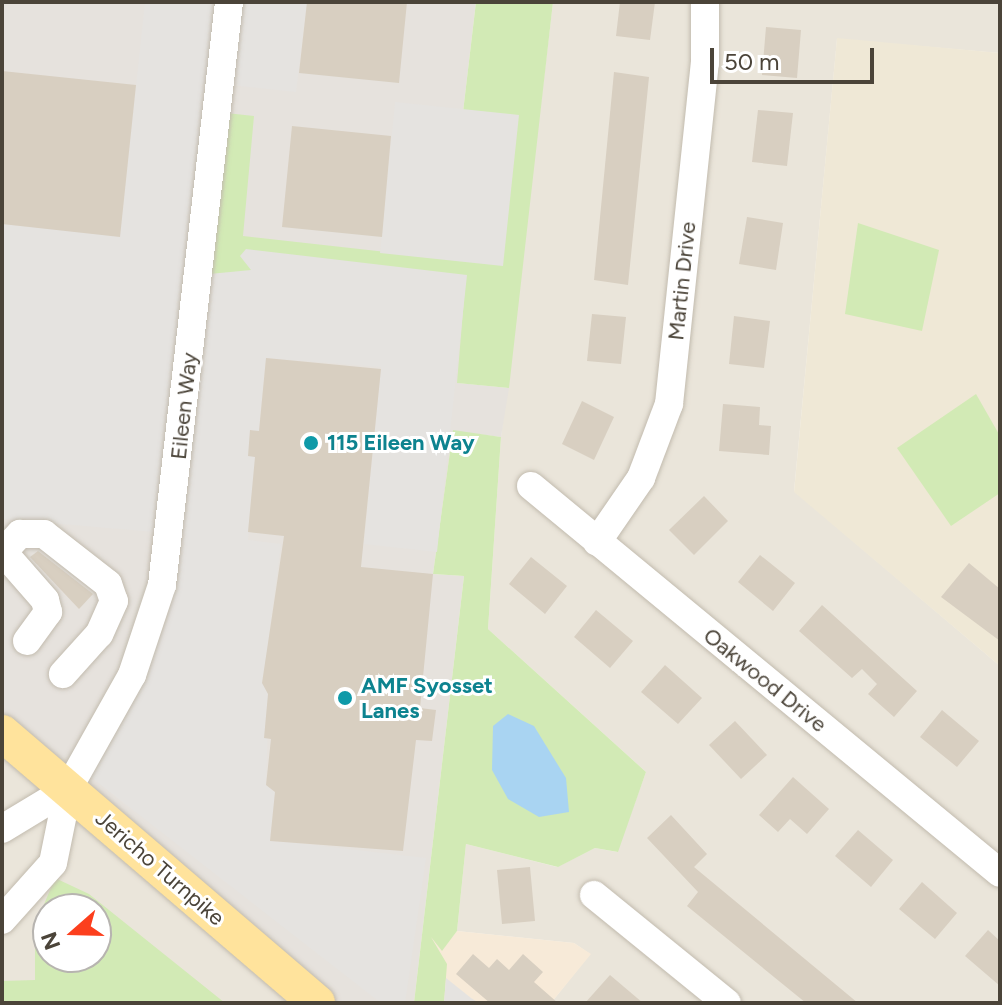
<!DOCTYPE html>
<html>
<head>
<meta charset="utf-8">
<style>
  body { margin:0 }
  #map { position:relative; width:1002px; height:1005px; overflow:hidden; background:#f6f3ec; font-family:Figtree,sans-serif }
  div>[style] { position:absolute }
  .residential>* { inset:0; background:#eae5da }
  .commercial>* { inset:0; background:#f7ead8 }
  .industrial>* { inset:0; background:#e6e2dd }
  .education>* { inset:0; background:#efe8d6 }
  .green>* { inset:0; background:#d2eab5 }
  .parking>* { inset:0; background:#e5e3e0 }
  .water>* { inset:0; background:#a9d4f2 }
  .building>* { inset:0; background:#d8cfc1 }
  .roads { filter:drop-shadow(0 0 2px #c2bbae) drop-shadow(0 0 2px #c2bbae) }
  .minor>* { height:28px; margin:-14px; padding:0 14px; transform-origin:14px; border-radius:14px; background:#fff }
  .major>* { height:36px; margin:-18px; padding:0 18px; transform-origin:18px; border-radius:18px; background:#ffe39c }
  .dots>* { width:22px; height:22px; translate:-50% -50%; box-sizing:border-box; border:4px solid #fff; border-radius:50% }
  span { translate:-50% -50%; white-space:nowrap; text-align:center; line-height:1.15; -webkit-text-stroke:6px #fff; paint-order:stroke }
  .street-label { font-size:22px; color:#4b4439 }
  .culture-label { font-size:22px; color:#0d838f; font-weight:700 }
  .left { translate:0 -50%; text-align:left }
  .frame { position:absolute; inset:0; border:4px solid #4b4439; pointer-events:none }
  .north { position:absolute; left:32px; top:893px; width:80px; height:80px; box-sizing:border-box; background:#fff; border:2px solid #b7b4b0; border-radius:50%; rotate:250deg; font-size:22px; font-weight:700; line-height:32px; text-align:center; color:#4b4439 }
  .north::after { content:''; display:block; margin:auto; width:28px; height:36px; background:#fc3f1d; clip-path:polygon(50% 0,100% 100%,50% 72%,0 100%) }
  .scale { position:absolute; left:710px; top:48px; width:164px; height:36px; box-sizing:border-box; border:4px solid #4b4439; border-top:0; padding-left:10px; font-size:24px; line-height:28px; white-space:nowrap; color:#4b4439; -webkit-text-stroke:6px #fff; paint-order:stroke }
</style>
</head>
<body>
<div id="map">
  <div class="residential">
    <i style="clip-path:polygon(553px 2px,1000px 2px,1000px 53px,837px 39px,794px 491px,1000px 666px,1000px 1003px,551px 1003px,590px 954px,574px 943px,457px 931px,466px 844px,557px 867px,595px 848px,617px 852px,646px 772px,488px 629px,501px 437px)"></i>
    <i style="clip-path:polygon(evenodd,2px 731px,318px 1003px,2px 1003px,2px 731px,48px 909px,96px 909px,96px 957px,48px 957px,48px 909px)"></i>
  </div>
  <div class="commercial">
    <i style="clip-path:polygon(424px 925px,442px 950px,457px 931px,574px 943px,591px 954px,551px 1003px,414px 1003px)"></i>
  </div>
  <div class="industrial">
    <i style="clip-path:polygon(2px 2px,476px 2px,463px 112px,518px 118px,458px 383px,509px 388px,501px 437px,453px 431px,433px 574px,464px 576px,414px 1003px,324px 1003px,2px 730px)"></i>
  </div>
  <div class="education">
    <i style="clip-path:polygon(837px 38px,1000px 53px,1000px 666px,794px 492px)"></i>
  </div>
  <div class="green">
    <i style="clip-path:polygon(476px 2px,553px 2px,509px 388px,457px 383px,466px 275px,199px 275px,217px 112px,254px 116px,243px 236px,503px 265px,463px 112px)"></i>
    <i style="clip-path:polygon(858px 223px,939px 250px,922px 331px,845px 314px)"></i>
    <i style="clip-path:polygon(976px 394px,1000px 436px,1000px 493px,951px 526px,897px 448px)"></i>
    <i style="clip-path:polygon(453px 430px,501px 437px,488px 629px,646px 772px,618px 852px,595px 848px,558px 867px,466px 844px,457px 931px,442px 951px,431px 937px,447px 964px,444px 1003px,414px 1003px,464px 576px,433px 574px)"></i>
    <i style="clip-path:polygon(evenodd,55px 878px,89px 894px,225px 1003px,2px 1003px,2px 981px,35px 980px,35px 926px,55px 878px,48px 909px,96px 909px,96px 957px,48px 957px,48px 909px)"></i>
  </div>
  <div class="parking">
    <i style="clip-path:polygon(145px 2px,307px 2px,296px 92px,220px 84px,199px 275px,251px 270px,240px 256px,246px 249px,467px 275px,437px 552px,364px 544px,381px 367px,266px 358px,248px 540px,281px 544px,263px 682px,269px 688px,266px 785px,275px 792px,270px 840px,426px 858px,405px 1003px,381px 1003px,83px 771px,127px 705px,167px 621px,184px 534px,237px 539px,2px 519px,2px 224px,120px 236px)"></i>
    <i style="clip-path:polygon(395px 102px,519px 115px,503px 266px,380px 253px)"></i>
    <i style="clip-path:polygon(446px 978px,471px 998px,479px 1003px,444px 1003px)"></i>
  </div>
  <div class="water">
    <i style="clip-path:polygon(508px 714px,534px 726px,566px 778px,569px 812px,539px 817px,508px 799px,492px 770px,493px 726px)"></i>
  </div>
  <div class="building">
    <i style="clip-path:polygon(307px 2px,407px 2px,399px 83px,299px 73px)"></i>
    <i style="clip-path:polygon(620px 2px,655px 2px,650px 40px,616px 36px)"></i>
    <i style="clip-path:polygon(766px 27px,801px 30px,797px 78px,762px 75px)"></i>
    <i style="clip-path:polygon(2px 71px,136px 85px,120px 237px,2px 224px)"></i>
    <i style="clip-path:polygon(614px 72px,649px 77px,628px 285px,594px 280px)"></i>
    <i style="clip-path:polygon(758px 110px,793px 113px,787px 166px,752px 162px)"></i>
    <i style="clip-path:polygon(292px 126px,391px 136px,382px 237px,282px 227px)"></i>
    <i style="clip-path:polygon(747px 217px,783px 223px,776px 270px,739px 264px)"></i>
    <i style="clip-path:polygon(592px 314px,626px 317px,621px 364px,587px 361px)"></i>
    <i style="clip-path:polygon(734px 316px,770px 321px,764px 368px,729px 364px)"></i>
    <i style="clip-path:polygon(266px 358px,381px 369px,361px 567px,433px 574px,420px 708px,436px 710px,432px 741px,416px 740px,403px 851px,270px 841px,275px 792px,266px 785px,271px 739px,264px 738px,268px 694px,262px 683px,284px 536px,248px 532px,255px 457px,248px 456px,250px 430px,259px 431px)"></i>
    <i style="clip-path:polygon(582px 401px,614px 417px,594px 460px,562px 444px)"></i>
    <i style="clip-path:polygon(723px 404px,760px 407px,759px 425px,771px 426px,769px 455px,719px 451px)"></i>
    <i style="clip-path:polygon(704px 496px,728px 521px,694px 555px,669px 530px)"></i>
    <i style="clip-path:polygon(38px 551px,93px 594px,79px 609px,30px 557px)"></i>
    <i style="clip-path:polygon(760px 555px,795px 583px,773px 611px,738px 582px)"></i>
    <i style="clip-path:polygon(531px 557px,567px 586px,545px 614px,509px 584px)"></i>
    <i style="clip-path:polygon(969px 563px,1000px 589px,1000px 641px,941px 597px)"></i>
    <i style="clip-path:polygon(822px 605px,917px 691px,894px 717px,868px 694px,877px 684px,862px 669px,852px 678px,799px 631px)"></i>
    <i style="clip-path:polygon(596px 610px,633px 641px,610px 668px,574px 637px)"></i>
    <i style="clip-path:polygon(665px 665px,702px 698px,678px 724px,641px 692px)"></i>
    <i style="clip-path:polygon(942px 710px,979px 741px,957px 767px,920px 737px)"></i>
    <i style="clip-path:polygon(735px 721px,767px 755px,741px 779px,709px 745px)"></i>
    <i style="clip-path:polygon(793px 777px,829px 809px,807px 834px,790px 819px,778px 832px,759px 815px)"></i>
    <i style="clip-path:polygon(671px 815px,707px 854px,694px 867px,858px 1003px,806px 1003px,687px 906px,698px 892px,647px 838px)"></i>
    <i style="clip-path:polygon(858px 830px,893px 860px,871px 887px,835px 856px)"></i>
    <i style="clip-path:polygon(530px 867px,535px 921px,502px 924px,497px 870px)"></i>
    <i style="clip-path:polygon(922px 882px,957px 913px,935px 939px,899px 909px)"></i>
    <i style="clip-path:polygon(988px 930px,1000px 941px,1000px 986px,965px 956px)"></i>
    <i style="clip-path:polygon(473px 954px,489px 968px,497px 959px,509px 970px,523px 954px,543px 972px,534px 982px,558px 1003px,490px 1003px,456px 974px)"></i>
    <i style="clip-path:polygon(610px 975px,643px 1003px,585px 1003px)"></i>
  </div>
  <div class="roads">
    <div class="minor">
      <i style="left:531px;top:486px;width:608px;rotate:39.53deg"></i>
      <i style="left:597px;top:542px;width:78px;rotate:-55.5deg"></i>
      <i style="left:641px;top:478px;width:79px;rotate:-69.3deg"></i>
      <i style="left:669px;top:404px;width:343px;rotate:-84deg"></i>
      <i style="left:705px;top:63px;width:61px;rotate:-90deg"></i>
      <i style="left:27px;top:641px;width:36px;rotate:-54deg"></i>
      <i style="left:48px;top:612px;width:12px;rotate:-104deg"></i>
      <i style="left:45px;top:600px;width:64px;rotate:-131.2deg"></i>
      <i style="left:3px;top:552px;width:25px;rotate:-47deg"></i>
      <i style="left:20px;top:534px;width:24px"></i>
      <i style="left:44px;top:534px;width:81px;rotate:38deg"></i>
      <i style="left:108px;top:584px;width:18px;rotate:71deg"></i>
      <i style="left:114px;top:601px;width:36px;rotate:114deg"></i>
      <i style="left:99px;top:634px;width:54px;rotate:132deg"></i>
      <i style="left:2px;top:829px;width:77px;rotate:-31.2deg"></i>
      <i style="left:594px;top:895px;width:171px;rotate:39.1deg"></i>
      <i style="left:2px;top:920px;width:76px;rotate:-48.2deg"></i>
      <i style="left:53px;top:863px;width:76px;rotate:-78.5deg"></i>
      <i style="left:68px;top:789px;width:131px;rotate:-60.7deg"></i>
      <i style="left:132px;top:675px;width:95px;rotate:-71.6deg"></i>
      <i style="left:162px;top:585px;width:587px;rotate:-83.44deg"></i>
    </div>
    <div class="major">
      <i style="left:2px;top:733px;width:415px;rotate:40.6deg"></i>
    </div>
  </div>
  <div class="dots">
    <i style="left:311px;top:443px;background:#0f9aa8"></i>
    <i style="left:345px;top:698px;background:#0f9aa8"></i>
  </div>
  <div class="street-label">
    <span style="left:682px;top:281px;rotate:-84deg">Martin Drive</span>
    <span style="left:184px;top:406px;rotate:-84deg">Eileen Way</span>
    <span style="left:765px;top:680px;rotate:39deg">Oakwood Drive</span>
    <span style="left:160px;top:868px;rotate:41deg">Jericho Turnpike</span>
  </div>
  <div class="culture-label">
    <span class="left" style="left:327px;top:443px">115 Eileen Way</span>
    <span class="left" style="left:361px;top:698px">AMF Syosset<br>Lanes</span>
  </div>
  <div class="frame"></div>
  <div class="north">N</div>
  <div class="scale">50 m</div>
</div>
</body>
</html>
